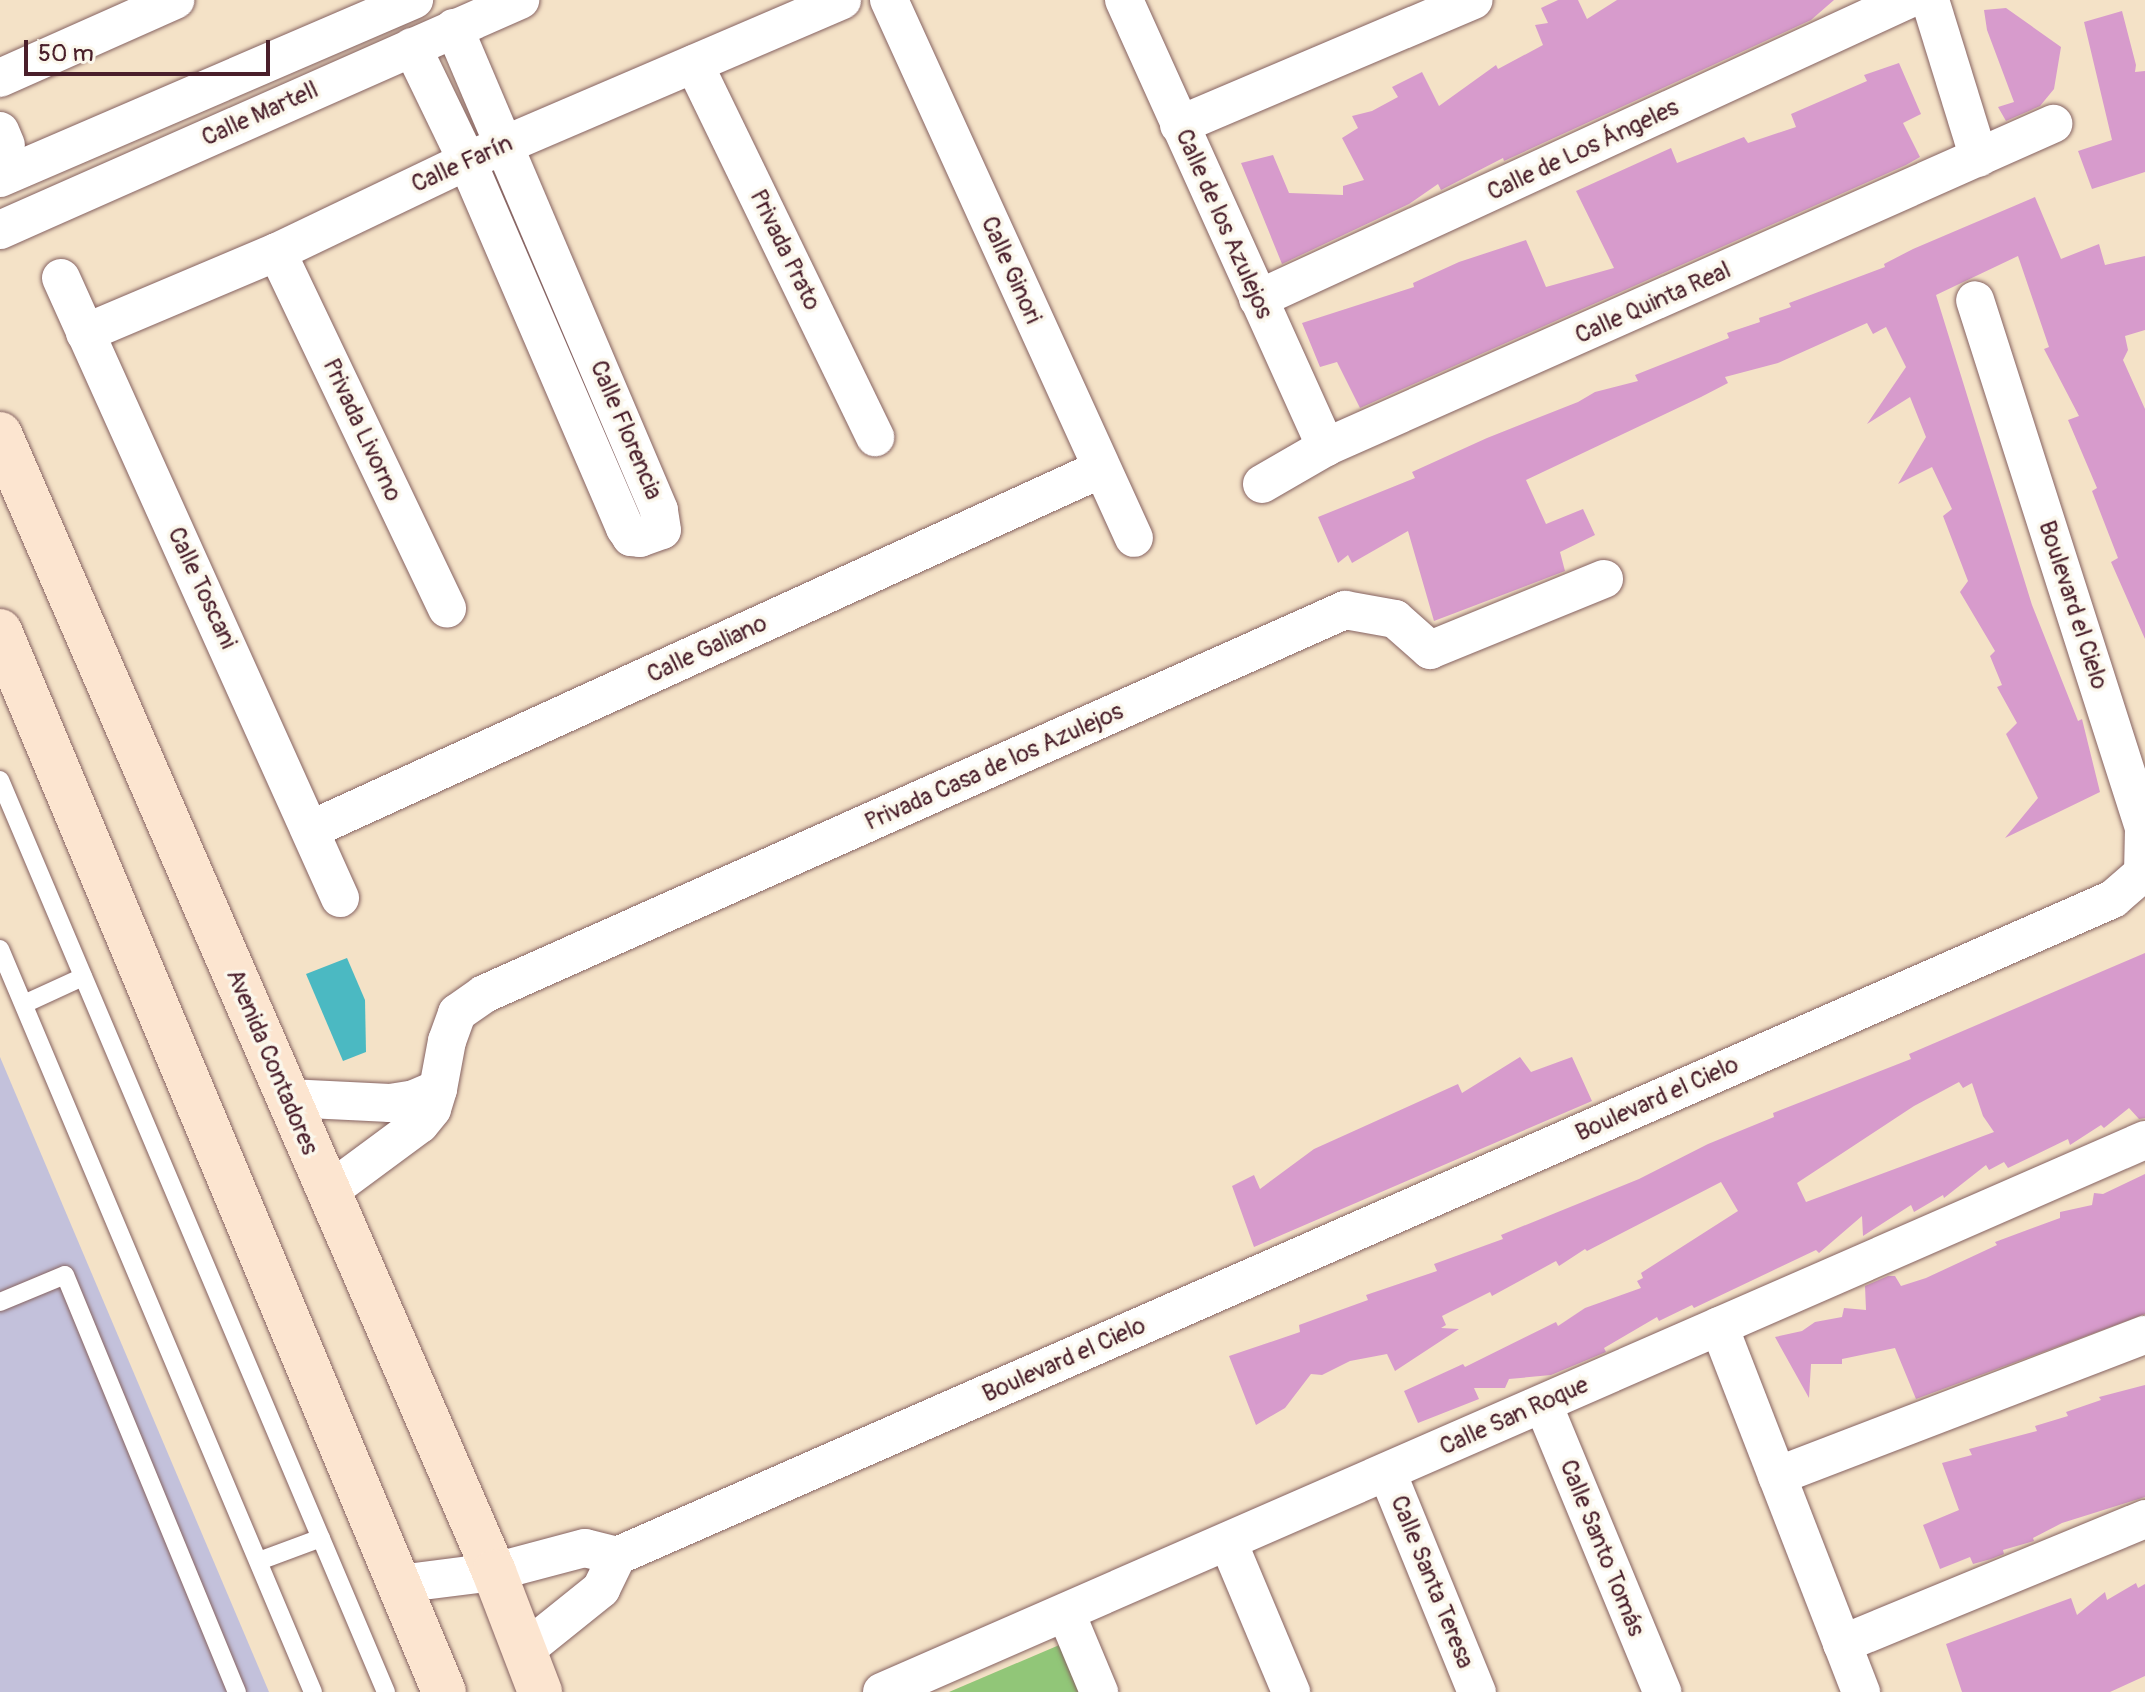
<!DOCTYPE html>
<html>
<head>
<meta charset="utf-8">
<style>
  body { margin:0 }
  #map { position:relative; width:2145px; height:1692px; overflow:hidden; background:#f4e2c7; font-family:Pangolin,sans-serif }
  div>[style] { position:absolute }
  .industrial>* { inset:0; background:#c3c1db }
  .green>* { inset:0; background:#91c678 }
  .water>* { inset:0; background:#4bb9c2 }
  .building>* { inset:0; background:#d79bcc }
  .roads { filter:drop-shadow(0 0 2px #866362) drop-shadow(0 0 2px #866362) }
  .service>* { height:18px; margin:-9px; padding:0 9px; transform-origin:9px; border-radius:9px; background:#fff }
  .minor>* { height:38px; margin:-19px; padding:0 19px; transform-origin:19px; border-radius:19px; background:#fff }
  .secondary>* { height:44px; margin:-22px; padding:0 22px; transform-origin:22px; border-radius:22px; background:#fce5d0 }
  span { translate:-50% -50%; white-space:nowrap; text-align:center; line-height:1.15; -webkit-text-stroke:7px #fbf7ec; paint-order:stroke }
  .street-label { font-size:24px; color:#4a1f2b }
  .scale { position:absolute; left:24px; top:40px; width:246px; height:36px; box-sizing:border-box; border:4px solid #4a1f2b; border-top:0; padding-left:10px; font-size:24px; line-height:28px; white-space:nowrap; color:#4a1f2b; -webkit-text-stroke:6px #fbf7ec; paint-order:stroke }
</style>
</head>
<body>
<div id="map">
  <div class="industrial">
    <i style="clip-path:polygon(0 1057px,269px 1692px,0 1692px)"></i>
  </div>
  <div class="green">
    <i style="clip-path:polygon(1064px 1643px,1084px 1692px,949px 1692px)"></i>
  </div>
  <div class="water">
    <i style="clip-path:polygon(347px 958px,365px 1000px,366px 1052px,343px 1061px,306px 974px)"></i>
  </div>
  <div class="building">
    <i style="clip-path:polygon(1558px 0,1578px 0,1587px 19px,1617px 0,1834px 0,1811px 20px,1504px 161px,1503px 158px,1441px 190px,1438px 184px,1409px 204px,1282px 264px,1241px 163px,1273px 155px,1289px 193px,1343px 195px,1343px 186px,1364px 180px,1342px 138px,1358px 128px,1352px 116px,1372px 111px,1398px 97px,1392px 87px,1422px 72px,1439px 106px,1496px 65px,1498px 69px,1543px 45px,1535px 25px,1548px 23px,1541px 8px)"></i>
    <i style="clip-path:polygon(2006px 8px,2061px 47px,2054px 89px,2040px 106px,2006px 121px,1998px 107px,2014px 102px,1987px 30px,1984px 10px)"></i>
    <i style="clip-path:polygon(2122px 11px,2136px 65px,2135px 72px,2145px 71px,2145px 172px,2092px 189px,2078px 151px,2112px 140px,2084px 22px)"></i>
    <i style="clip-path:polygon(1899px 63px,1921px 114px,1903px 123px,1920px 157px,1906px 165px,1360px 408px,1337px 362px,1320px 367px,1302px 323px,1414px 287px,1413px 283px,1459px 262px,1526px 240px,1546px 287px,1614px 268px,1576px 191px,1671px 148px,1677px 163px,1744px 137px,1748px 143px,1796px 127px,1791px 114px,1867px 81px,1864px 75px)"></i>
    <i style="clip-path:polygon(2035px 197px,2061px 259px,2099px 244px,2105px 265px,2145px 256px,2145px 330px,2125px 336px,2128px 350px,2123px 360px,2145px 409px,2145px 639px,2111px 562px,2118px 558px,2092px 491px,2097px 488px,2068px 420px,2079px 416px,2044px 349px,2049px 347px,2018px 256px,1936px 295px,2032px 605px,2078px 721px,2082px 719px,2100px 792px,2005px 838px,2038px 798px,2006px 734px,2017px 723px,1997px 687px,2002px 685px,1990px 656px,1995px 651px,1960px 592px,1968px 581px,1943px 516px,1952px 509px,1932px 467px,1898px 484px,1926px 437px,1910px 397px,1867px 424px,1906px 367px,1886px 327px,1873px 334px,1867px 323px,1778px 363px,1725px 377px,1728px 383px,1701px 397px,1526px 480px,1546px 524px,1583px 509px,1595px 535px,1560px 552px,1565px 571px,1434px 621px,1408px 531px,1352px 563px,1348px 555px,1338px 563px,1318px 517px,1415px 478px,1412px 472px,1487px 438px,1578px 402px,1595px 392px,1638px 381px,1635px 375px,1729px 338px,1727px 333px,1760px 322px,1759px 318px,1791px 307px,1789px 303px,1885px 267px,1884px 264px,1913px 249px)"></i>
    <i style="clip-path:polygon(evenodd,2145px 953px,2145px 1118px,2139px 1119px,2129px 1108px,2104px 1128px,2101px 1125px,2070px 1145px,2068px 1139px,2008px 1168px,2004px 1162px,1989px 1170px,1986px 1165px,1944px 1198px,1943px 1195px,1914px 1212px,1911px 1205px,1863px 1236px,1862px 1216px,1819px 1253px,1816px 1250px,1694px 1308px,1692px 1305px,1659px 1321px,1657px 1317px,1604px 1348px,1606px 1352px,1551px 1375px,1509px 1379px,1505px 1388px,1474px 1388px,1479px 1399px,1418px 1423px,1404px 1391px,1463px 1364px,1465px 1367px,1556px 1322px,1558px 1326px,1585px 1308px,1641px 1288px,1637px 1281px,1643px 1278px,1641px 1273px,1738px 1211px,1721px 1182px,1587px 1251px,1585px 1249px,1559px 1266px,1556px 1261px,1492px 1296px,1490px 1292px,1442px 1316px,1446px 1325px,1441px 1328px,1459px 1329px,1395px 1371px,1387px 1354px,1350px 1361px,1322px 1375px,1311px 1374px,1285px 1408px,1256px 1425px,1229px 1356px,1300px 1332px,1299px 1325px,1368px 1300px,1366px 1295px,1437px 1271px,1434px 1264px,1503px 1239px,1501px 1235px,1639px 1179px,1708px 1144px,1774px 1117px,1773px 1113px,1911px 1059px,1909px 1054px,2145px 953px,1959px 1082px,1963px 1088px,1972px 1083px,1983px 1116px,1994px 1132px,1806px 1202px,1797px 1183px,1914px 1106px,1959px 1082px)"></i>
    <i style="clip-path:polygon(1520px 1057px,1531px 1072px,1572px 1057px,1592px 1101px,1254px 1247px,1232px 1186px,1254px 1175px,1260px 1189px,1314px 1149px,1458px 1084px,1462px 1093px)"></i>
    <i style="clip-path:polygon(2145px 1174px,2145px 1314px,1916px 1399px,1895px 1348px,1842px 1359px,1842px 1364px,1811px 1364px,1809px 1398px,1775px 1337px,1802px 1331px,1815px 1322px,1842px 1317px,1844px 1308px,1866px 1310px,1865px 1286px,1888px 1276px,1895px 1276px,1901px 1286px,1926px 1278px,1997px 1245px,1995px 1242px,2060px 1218px,2060px 1212px,2092px 1205px,2094px 1193px,2103px 1194px)"></i>
    <i style="clip-path:polygon(2145px 1385px,2145px 1497px,2062px 1523px,2033px 1538px,2034px 1541px,2003px 1550px,2004px 1554px,1991px 1559px,1973px 1564px,1970px 1557px,1940px 1569px,1923px 1525px,1959px 1510px,1942px 1463px,1972px 1455px,1969px 1449px,2037px 1431px,2035px 1426px,2068px 1416px,2066px 1412px,2101px 1400px,2099px 1397px)"></i>
    <i style="clip-path:polygon(2136px 1583px,2138px 1588px,2145px 1584px,2145px 1676px,2110px 1692px,1962px 1692px,1946px 1644px,2071px 1598px,2077px 1615px,2105px 1592px,2107px 1600px)"></i>
  </div>
  <div class="roads">
    <div class="service">
      <i style="left:0;top:780px;width:990px;rotate:67.06deg"></i>
      <i style="left:0;top:949px;width:806px;rotate:67.16deg"></i>
      <i style="left:24px;top:1004px;width:65px;rotate:-24.6deg"></i>
      <i style="left:0;top:1302px;width:70px;rotate:-22.6deg"></i>
      <i style="left:65px;top:1275px;width:451px;rotate:67.6deg"></i>
      <i style="left:259px;top:1561px;width:66px;rotate:-20.4deg"></i>
    </div>
    <div class="minor">
      <i style="left:889px;top:0;width:591px;rotate:65.52deg"></i>
      <i style="left:1124px;top:0;width:491px;rotate:65.7deg"></i>
      <i style="left:1930px;top:0;width:165px;rotate:72.8deg"></i>
      <i style="left:412px;top:47px;width:127px;rotate:64.2deg"></i>
      <i style="left:467px;top:161px;width:400px;rotate:66.7deg"></i>
      <i style="left:625px;top:528px;width:11px;rotate:56deg"></i>
      <i style="left:631px;top:537px;width:9px;rotate:6deg"></i>
      <i style="left:640px;top:538px;width:23px;rotate:-20deg"></i>
      <i style="left:662px;top:530px;width:20px;rotate:-99deg"></i>
      <i style="left:659px;top:510px;width:524px;rotate:-113.04deg"></i>
      <i style="left:694px;top:64px;width:415px;rotate:64.1deg"></i>
      <i style="left:0;top:78px;width:192px;rotate:-24deg"></i>
      <i style="left:1179px;top:125px;width:320px;rotate:-23deg"></i>
      <i style="left:0;top:131px;width:15px;rotate:67deg"></i>
      <i style="left:0;top:178px;width:451px;rotate:-23.3deg"></i>
      <i style="left:0;top:230px;width:569px;rotate:-23.86deg"></i>
      <i style="left:277px;top:252px;width:395px;rotate:64.5deg"></i>
      <i style="left:61px;top:278px;width:680px;rotate:65.77deg"></i>
      <i style="left:1258px;top:299px;width:715px;rotate:-24.74deg"></i>
      <i style="left:85px;top:333px;width:208px;rotate:-22.9deg"></i>
      <i style="left:277px;top:252px;width:211px;rotate:-25.6deg"></i>
      <i style="left:467px;top:161px;width:408px;rotate:-23.2deg"></i>
      <i style="left:1262px;top:484px;width:74px;rotate:-30deg"></i>
      <i style="left:1326px;top:447px;width:796px;rotate:-23.96deg"></i>
      <i style="left:312px;top:829px;width:867px;rotate:-24.53deg"></i>
      <i style="left:288px;top:1098px;width:102px;rotate:2.8deg"></i>
      <i style="left:390px;top:1103px;width:24px;rotate:-9deg"></i>
      <i style="left:414px;top:1099px;width:26px;rotate:-23deg"></i>
      <i style="left:328px;top:1192px;width:114px;rotate:-36.5deg"></i>
      <i style="left:420px;top:1124px;width:19px;rotate:-51deg"></i>
      <i style="left:432px;top:1109px;width:21px;rotate:-73deg"></i>
      <i style="left:438px;top:1089px;width:49px;rotate:-79.4deg"></i>
      <i style="left:447px;top:1041px;width:30px;rotate:-70deg"></i>
      <i style="left:457px;top:1013px;width:33px;rotate:-35deg"></i>
      <i style="left:484px;top:994px;width:943px;rotate:-24.04deg"></i>
      <i style="left:1345px;top:610px;width:51px;rotate:10.2deg"></i>
      <i style="left:1395px;top:619px;width:47px;rotate:41.5deg"></i>
      <i style="left:1430px;top:650px;width:188px;rotate:-22.2deg"></i>
      <i style="left:1719px;top:1326px;width:393px;rotate:68.8deg"></i>
      <i style="left:1543px;top:1404px;width:312px;rotate:67.5deg"></i>
      <i style="left:1387px;top:1472px;width:238px;rotate:67.8deg"></i>
      <i style="left:1777px;top:1476px;width:394px;rotate:-21deg"></i>
      <i style="left:1228px;top:1542px;width:163px;rotate:67.2deg"></i>
      <i style="left:399px;top:1584px;width:96px;rotate:-7.2deg"></i>
      <i style="left:494px;top:1572px;width:94px;rotate:-14.8deg"></i>
      <i style="left:585px;top:1548px;width:33px;rotate:14deg"></i>
      <i style="left:617px;top:1556px;width:1634px;rotate:-23.71deg"></i>
      <i style="left:2113px;top:899px;width:40px;rotate:-41deg"></i>
      <i style="left:2143px;top:873px;width:45px;rotate:-88.7deg"></i>
      <i style="left:2144px;top:828px;width:554px;rotate:-107.75deg"></i>
      <i style="left:1066px;top:1613px;width:86px;rotate:67.3deg"></i>
      <i style="left:1842px;top:1644px;width:328px;rotate:-22.4deg"></i>
      <i style="left:524px;top:1651px;width:99px;rotate:-38.8deg"></i>
      <i style="left:601px;top:1589px;width:37px;rotate:-64deg"></i>
      <i style="left:882px;top:1692px;width:1378px;rotate:-23.61deg"></i>
    </div>
    <div class="secondary">
      <i style="left:0;top:434px;width:1241px;rotate:66.53deg"></i>
      <i style="left:494px;top:1572px;width:129px;rotate:69deg"></i>
      <i style="left:0;top:631px;width:1150px;rotate:67.29deg"></i>
    </div>
  </div>
  <div class="street-label">
    <span style="left:260px;top:114px;rotate:-24deg">Calle Martell</span>
    <span style="left:1583px;top:150px;rotate:-25deg">Calle de Los Ángeles</span>
    <span style="left:462px;top:164px;rotate:-24deg">Calle Farín</span>
    <span style="left:1224px;top:224px;rotate:66deg">Calle de los Azulejos</span>
    <span style="left:785px;top:250px;rotate:64deg">Privada Prato</span>
    <span style="left:1011px;top:270px;rotate:66deg">Calle Ginori</span>
    <span style="left:1653px;top:303px;rotate:-24deg">Calle Quinta Real</span>
    <span style="left:362px;top:430px;rotate:65deg">Privada Livorno</span>
    <span style="left:626px;top:430px;rotate:67deg">Calle Florencia</span>
    <span style="left:202px;top:588px;rotate:65deg">Calle Toscani</span>
    <span style="left:2073px;top:605px;rotate:72deg">Boulevard el Cielo</span>
    <span style="left:707px;top:649px;rotate:-25deg">Calle Galiano</span>
    <span style="left:994px;top:767px;rotate:-24deg">Privada Casa de los Azulejos</span>
    <span style="left:272px;top:1062px;rotate:67deg">Avenida Contadores</span>
    <span style="left:1657px;top:1099px;rotate:-24deg">Boulevard el Cielo</span>
    <span style="left:1064px;top:1360px;rotate:-24deg">Boulevard el Cielo</span>
    <span style="left:1514px;top:1416px;rotate:-24deg">Calle San Roque</span>
    <span style="left:1602px;top:1548px;rotate:68deg">Calle Santo Tomás</span>
    <span style="left:1432px;top:1582px;rotate:68deg">Calle Santa Teresa</span>
  </div>
  <div class="scale">50 m</div>
</div>
</body>
</html>
